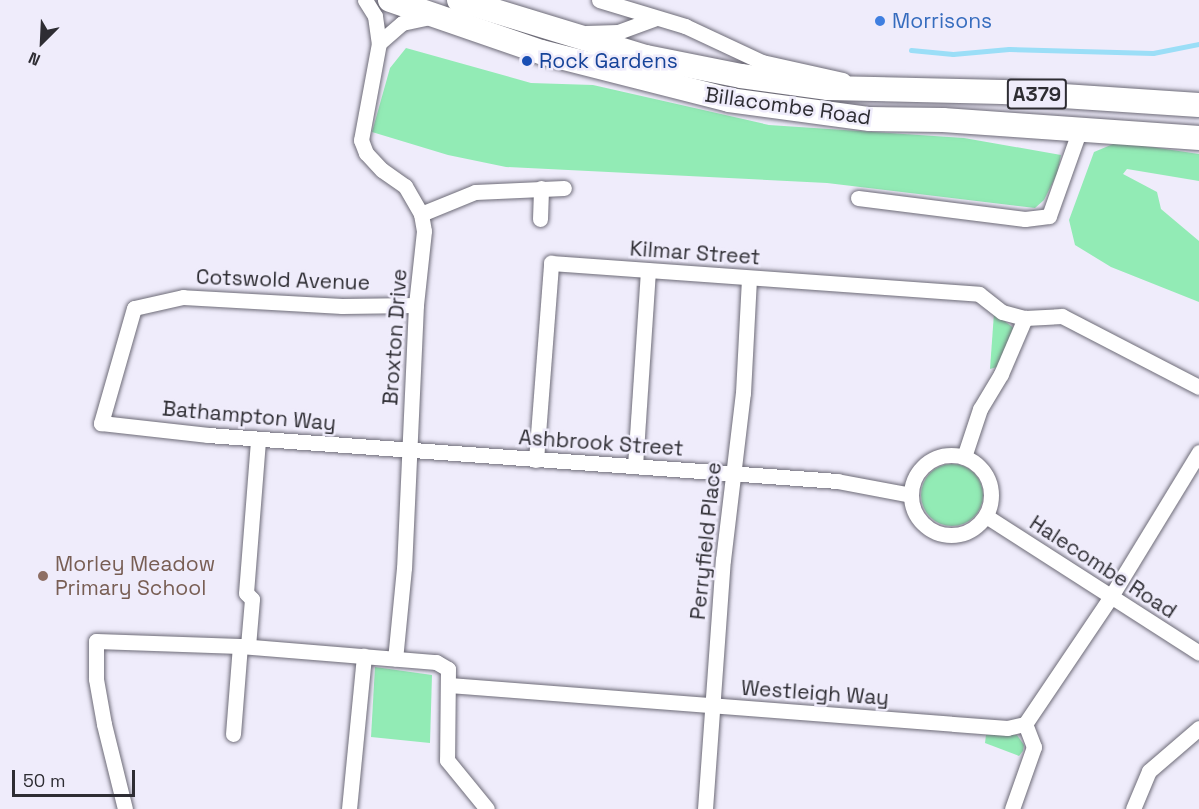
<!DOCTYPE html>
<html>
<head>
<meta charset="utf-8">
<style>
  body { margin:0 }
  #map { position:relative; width:1199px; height:809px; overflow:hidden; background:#efecfb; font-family:"Space Grotesk",sans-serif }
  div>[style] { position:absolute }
  .green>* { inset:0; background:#92ebb5 }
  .round { border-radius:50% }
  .stream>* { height:5px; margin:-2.5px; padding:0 2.5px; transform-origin:2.5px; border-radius:2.5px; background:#9bdef7 }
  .roads { filter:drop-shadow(0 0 2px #6d6b77) drop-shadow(0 0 2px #6d6b77) }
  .minor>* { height:15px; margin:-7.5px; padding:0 7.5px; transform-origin:7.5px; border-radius:7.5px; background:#fff }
  .minor>.ring { margin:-7.5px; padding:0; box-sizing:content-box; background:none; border:15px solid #fff; border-radius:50% }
  .primary>* { height:24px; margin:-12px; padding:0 12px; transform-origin:12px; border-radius:12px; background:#fff }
  .dots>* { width:16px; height:16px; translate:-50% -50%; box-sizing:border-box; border:3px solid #efecfb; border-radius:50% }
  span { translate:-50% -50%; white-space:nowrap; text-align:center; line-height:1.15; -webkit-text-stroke:5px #efecfb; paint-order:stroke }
  .shield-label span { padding:2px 4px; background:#efecfb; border:2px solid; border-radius:4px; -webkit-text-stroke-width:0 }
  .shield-label { font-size:20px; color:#2e2d33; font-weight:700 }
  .shop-label { font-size:21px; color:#366cbe }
  .left { translate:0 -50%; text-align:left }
  .transit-label { font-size:21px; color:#164399 }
  .street-label { font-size:21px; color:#2e2d33 }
  .education-label { font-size:21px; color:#785e54 }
  .north { position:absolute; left:12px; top:12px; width:60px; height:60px; -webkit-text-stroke:4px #efecfb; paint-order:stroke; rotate:204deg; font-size:16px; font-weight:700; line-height:24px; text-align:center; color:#2e2d33 }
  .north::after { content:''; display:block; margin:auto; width:21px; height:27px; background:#2e2d33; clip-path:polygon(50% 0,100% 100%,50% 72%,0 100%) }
  .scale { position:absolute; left:12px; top:770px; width:123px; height:27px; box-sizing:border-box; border:3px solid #2e2d33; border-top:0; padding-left:8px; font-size:18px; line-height:21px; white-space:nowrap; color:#2e2d33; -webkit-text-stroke:4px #efecfb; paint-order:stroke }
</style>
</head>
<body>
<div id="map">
  <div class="green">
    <i style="clip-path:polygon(406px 48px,531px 83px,593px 85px,769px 125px,964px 138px,1061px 155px,1057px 174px,1044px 200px,1035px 208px,827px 183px,506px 167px,448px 155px,372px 132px,390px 68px)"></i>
    <i style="clip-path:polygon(1118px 142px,1199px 154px,1199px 181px,1127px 169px,1123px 174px,1157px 192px,1161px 209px,1199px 241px,1199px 302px,1111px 267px,1075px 245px,1069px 220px,1094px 152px)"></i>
    <i style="clip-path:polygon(994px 313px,1015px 329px,997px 367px,990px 369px)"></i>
    <i class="round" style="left:921px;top:464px;width:62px;height:62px"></i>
    <i style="clip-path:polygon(375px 667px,432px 675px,430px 743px,371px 737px)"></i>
    <i style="clip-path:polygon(986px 735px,1017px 735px,1024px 745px,1023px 751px,1019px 756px,985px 743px)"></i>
  </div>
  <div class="stream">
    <i style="left:911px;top:50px;width:42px;rotate:5.4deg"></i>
    <i style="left:953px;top:54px;width:56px;rotate:-5.1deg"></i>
    <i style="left:1009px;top:49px;width:144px;rotate:1.6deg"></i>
    <i style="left:1153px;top:53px;width:47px;rotate:-11.1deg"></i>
  </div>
  <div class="roads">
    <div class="minor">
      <i style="left:365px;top:0;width:19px;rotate:58deg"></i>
      <i style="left:375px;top:16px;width:27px;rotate:82deg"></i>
      <i style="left:379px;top:43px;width:99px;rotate:100.5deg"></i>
      <i style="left:361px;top:140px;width:14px;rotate:69deg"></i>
      <i style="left:366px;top:153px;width:23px;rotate:47deg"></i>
      <i style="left:382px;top:170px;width:28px;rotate:35deg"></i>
      <i style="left:405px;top:186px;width:32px;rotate:60deg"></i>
      <i style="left:421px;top:214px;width:17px;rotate:80deg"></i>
      <i style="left:424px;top:231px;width:74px;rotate:96.2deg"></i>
      <i style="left:416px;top:305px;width:263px;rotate:92.6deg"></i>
      <i style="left:404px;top:568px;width:91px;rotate:95.6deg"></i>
      <i style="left:599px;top:0;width:90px;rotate:16.8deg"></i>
      <i style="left:685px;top:26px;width:85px;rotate:25.1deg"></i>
      <i style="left:762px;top:62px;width:83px;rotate:12.5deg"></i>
      <i style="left:586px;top:33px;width:32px;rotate:-2deg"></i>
      <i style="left:618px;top:32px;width:40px;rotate:-20.2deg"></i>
      <i style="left:379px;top:43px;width:30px;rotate:-41deg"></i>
      <i style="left:402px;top:23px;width:30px;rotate:-12deg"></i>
      <i style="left:858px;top:198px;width:168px;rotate:7.2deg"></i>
      <i style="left:1025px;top:219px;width:24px;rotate:-7deg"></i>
      <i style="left:1049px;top:216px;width:92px;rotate:-70.4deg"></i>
      <i style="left:421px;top:214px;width:58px;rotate:-22.2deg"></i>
      <i style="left:475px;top:192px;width:89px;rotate:-2.6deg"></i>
      <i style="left:540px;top:219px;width:31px;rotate:-88deg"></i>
      <i style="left:416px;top:305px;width:74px;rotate:179.2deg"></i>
      <i style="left:342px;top:306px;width:159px;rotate:-176.8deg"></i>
      <i style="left:183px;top:297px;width:50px;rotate:167.3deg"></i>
      <i style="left:134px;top:308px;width:120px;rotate:106deg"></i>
      <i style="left:101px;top:423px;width:108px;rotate:6.4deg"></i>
      <i style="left:208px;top:435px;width:631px;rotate:4.18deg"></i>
      <i style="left:837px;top:481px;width:75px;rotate:10.7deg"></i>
      <i class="ring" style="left:911px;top:455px;width:65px;height:65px"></i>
      <i style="left:964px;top:457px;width:51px;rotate:-71.6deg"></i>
      <i style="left:980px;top:409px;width:41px;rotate:-59deg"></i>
      <i style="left:1001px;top:374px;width:61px;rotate:-66.8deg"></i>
      <i style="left:536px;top:460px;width:198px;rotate:-85.6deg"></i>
      <i style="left:551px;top:263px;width:429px;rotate:4.1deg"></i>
      <i style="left:979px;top:294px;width:29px;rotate:38deg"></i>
      <i style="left:1002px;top:312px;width:24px;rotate:15deg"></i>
      <i style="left:1025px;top:318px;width:37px;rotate:-3deg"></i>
      <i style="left:1062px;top:316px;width:154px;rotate:27.4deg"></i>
      <i style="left:635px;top:466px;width:196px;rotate:-86.2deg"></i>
      <i style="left:986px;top:516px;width:253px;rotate:32.7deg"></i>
      <i style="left:248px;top:646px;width:47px;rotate:-85.1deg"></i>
      <i style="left:252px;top:599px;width:8px;rotate:-135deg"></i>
      <i style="left:246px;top:593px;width:154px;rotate:-85.5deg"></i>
      <i style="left:449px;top:685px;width:560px;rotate:4.41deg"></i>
      <i style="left:1007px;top:728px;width:18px;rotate:-13deg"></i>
      <i style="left:1025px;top:724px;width:152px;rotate:-56deg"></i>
      <i style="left:1110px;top:598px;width:171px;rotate:-58.6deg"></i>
      <i style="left:233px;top:734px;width:88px;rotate:-85.5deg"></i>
      <i style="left:125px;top:809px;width:88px;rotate:-103.9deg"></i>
      <i style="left:104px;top:724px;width:46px;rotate:-100.1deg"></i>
      <i style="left:96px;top:679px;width:38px;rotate:-90deg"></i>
      <i style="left:96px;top:641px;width:144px;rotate:2deg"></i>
      <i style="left:240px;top:646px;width:197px;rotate:4.7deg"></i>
      <i style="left:436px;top:662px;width:14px;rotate:30deg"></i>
      <i style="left:448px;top:669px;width:91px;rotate:90.6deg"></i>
      <i style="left:447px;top:760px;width:63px;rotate:50.8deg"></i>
      <i style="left:349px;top:809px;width:154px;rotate:-84.4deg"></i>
      <i style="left:705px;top:809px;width:250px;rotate:-85.9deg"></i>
      <i style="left:723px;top:560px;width:168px;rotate:-83.2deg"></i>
      <i style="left:743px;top:393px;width:115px;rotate:-87deg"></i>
      <i style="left:1012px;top:809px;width:66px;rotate:-70.5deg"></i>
      <i style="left:1034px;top:747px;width:25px;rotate:-111deg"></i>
      <i style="left:1133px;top:809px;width:41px;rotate:-67.2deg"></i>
      <i style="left:1149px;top:771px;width:66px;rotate:-40.7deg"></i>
    </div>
    <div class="primary">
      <i style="left:390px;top:0;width:160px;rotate:19deg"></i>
      <i style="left:541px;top:52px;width:194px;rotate:14.3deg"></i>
      <i style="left:729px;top:100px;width:142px;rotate:7.7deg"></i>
      <i style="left:870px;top:119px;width:73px;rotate:0.8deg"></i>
      <i style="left:943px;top:120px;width:257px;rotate:4deg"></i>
      <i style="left:459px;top:0;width:195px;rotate:17deg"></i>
      <i style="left:646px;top:57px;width:97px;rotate:11.3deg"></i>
      <i style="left:741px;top:76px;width:88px;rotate:7.9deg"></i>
      <i style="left:828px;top:88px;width:175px;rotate:1.3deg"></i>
      <i style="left:1003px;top:92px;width:196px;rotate:3.8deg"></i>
    </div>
  </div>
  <div class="dots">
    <i style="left:880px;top:21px;background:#3f7fe0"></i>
    <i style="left:527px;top:61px;background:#1a4fb4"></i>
    <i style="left:43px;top:576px;background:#8d6e63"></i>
  </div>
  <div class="shield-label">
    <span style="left:1037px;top:94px">A379</span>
  </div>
  <div class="shop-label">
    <span class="left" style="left:892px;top:21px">Morrisons</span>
  </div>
  <div class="transit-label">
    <span class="left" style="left:539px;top:61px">Rock Gardens</span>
  </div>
  <div class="street-label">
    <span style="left:788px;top:106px;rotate:8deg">Billacombe Road</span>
    <span style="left:695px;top:253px;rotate:4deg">Kilmar Street</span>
    <span style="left:283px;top:280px;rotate:2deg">Cotswold Avenue</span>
    <span style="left:395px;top:337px;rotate:-86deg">Broxton Drive</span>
    <span style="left:249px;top:416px;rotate:5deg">Bathampton Way</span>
    <span style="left:601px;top:443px;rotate:4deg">Ashbrook Street</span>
    <span style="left:706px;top:541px;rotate:-84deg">Perryfield Place</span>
    <span style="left:1103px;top:567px;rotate:33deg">Halecombe Road</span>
    <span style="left:815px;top:693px;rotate:4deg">Westleigh Way</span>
  </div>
  <div class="education-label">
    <span class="left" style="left:55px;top:576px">Morley Meadow<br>Primary School</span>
  </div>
  <div class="north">N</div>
  <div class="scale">50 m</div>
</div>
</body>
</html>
